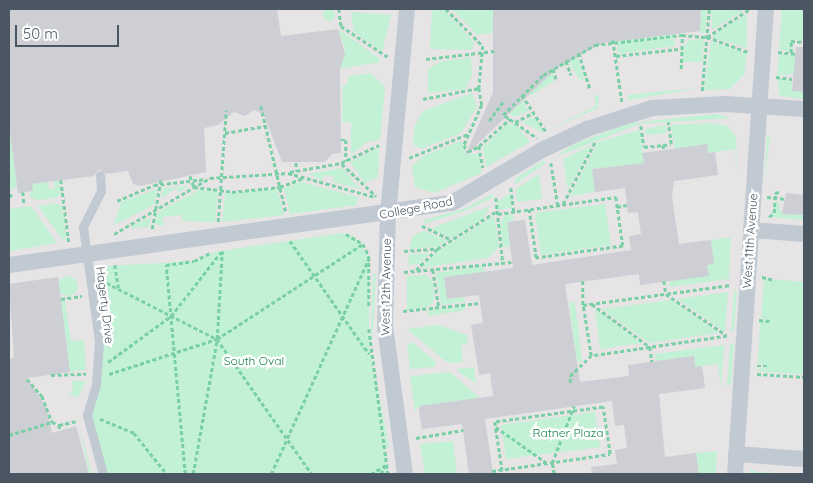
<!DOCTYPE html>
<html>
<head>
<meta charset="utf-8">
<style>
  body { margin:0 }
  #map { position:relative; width:813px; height:483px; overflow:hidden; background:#f5f3f3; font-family:Quicksand,sans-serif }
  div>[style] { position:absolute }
  .education>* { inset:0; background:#e6e4e5 }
  .green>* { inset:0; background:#c3f1d5 }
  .round { border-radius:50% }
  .building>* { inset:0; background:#cdcfd5 }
  .path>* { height:2.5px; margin-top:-1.25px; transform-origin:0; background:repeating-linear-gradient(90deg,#7ad0a6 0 4px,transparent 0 6.5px) }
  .service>* { height:9px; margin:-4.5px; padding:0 4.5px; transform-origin:4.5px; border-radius:4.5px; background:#c1cad2 }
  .minor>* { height:16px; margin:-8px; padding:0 8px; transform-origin:8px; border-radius:8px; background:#c1cad2 }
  span { translate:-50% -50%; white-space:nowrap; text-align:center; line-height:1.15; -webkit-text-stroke:5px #fff; paint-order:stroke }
  .street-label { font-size:12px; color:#4a5661 }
  .park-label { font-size:12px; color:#17854f }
  .frame { position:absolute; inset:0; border:10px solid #4a5661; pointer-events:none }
  .scale { position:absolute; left:15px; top:25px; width:104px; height:22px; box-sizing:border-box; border:2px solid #4a5661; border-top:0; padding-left:6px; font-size:15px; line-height:18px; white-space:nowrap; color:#4a5661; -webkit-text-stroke:4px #fff; paint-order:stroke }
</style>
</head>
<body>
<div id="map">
  <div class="education">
    <i style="clip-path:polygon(9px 9px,804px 9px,804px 474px,9px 474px)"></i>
  </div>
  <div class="green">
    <i class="round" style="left:323px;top:9px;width:12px;height:12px"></i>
    <i style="clip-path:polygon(432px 9px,443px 9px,474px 42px,472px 50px,430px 49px)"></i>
    <i style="clip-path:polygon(452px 9px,493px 9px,497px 32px,477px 35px)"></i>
    <i style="clip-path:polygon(701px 9px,707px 9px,705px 33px,700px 33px)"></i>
    <i style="clip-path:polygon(711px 9px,746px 9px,712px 30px)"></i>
    <i style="clip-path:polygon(782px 9px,804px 9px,804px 40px,791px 40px,791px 52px,779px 50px)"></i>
    <i style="clip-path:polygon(351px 12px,391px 15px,382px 52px,354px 32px)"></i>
    <i style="clip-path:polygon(747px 14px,747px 48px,713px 38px,713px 35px)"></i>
    <i style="clip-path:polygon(338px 29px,380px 59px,380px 62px,340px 69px,345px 49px)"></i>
    <i style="clip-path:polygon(673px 34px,675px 46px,618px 54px,617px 41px)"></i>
    <i style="clip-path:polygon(704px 39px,702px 62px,683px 62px,682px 48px,690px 40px)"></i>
    <i style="clip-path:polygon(711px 41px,747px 54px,744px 75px,730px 89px,704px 90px)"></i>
    <i style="clip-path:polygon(779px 54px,795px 55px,795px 64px,804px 66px,804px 72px,777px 76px)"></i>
    <i style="clip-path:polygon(577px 56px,584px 79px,580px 80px,568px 61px)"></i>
    <i style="clip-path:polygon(471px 57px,472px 75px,465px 89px,428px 93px,428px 69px,440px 62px)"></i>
    <i style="clip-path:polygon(552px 71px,554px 81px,530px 96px,528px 92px)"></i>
    <i style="clip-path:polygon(371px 73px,385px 87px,380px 140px,367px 142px,351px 155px,351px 122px,342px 122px,343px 85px,347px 85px,348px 76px)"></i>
    <i style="clip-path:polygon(777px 79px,792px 80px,792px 91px,804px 92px,804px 99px,780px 96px)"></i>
    <i style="clip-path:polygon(700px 88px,629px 100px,628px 95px,644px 93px)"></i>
    <i style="clip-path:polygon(472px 93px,477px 106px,461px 133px,421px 149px,413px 144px,415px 125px,423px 111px)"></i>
    <i style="clip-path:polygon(599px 95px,598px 108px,548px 130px,596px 106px,594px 96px)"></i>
    <i style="clip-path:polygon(521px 99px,528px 111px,515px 117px,508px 113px)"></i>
    <i style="clip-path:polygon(716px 114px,731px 118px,639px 124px,556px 157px,574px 144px,631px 123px)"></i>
    <i style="clip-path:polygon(533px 117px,539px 122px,544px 133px,522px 122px)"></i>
    <i style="clip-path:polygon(710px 123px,727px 126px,736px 136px,737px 173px,735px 149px,708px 153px,707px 145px,675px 149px,671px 125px)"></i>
    <i style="clip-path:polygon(9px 124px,17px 186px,10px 191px,9px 189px)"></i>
    <i style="clip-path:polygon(515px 124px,530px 142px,486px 167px,483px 147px,506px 125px)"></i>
    <i style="clip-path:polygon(666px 125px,667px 133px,646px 135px,645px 129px)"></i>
    <i style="clip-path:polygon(640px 130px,644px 163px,592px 169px,595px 192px,570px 196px,598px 142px)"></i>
    <i style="clip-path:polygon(767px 136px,770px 136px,764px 187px)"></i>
    <i style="clip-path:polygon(461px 141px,466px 154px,479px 154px,482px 173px,434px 193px,415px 187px,412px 166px,423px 156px)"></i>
    <i style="clip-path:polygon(592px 145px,568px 190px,563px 159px)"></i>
    <i style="clip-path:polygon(379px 148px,378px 177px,365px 183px,350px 162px)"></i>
    <i style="clip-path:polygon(544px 160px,545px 164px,515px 184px,515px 179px)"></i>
    <i style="clip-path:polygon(342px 168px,360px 189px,333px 182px,334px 177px,324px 175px,322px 180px,308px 174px)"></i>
    <i style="clip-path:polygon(539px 174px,542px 199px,517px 202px,516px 189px)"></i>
    <i style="clip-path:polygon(54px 181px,59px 181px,60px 194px,56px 198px,36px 200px,29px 196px,32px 184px,48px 182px,49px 189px,55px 189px)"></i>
    <i style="clip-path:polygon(301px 182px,358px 197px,356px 205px,290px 214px,284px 188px)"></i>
    <i style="clip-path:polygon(190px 186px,179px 192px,176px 188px,161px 199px,163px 188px)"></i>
    <i style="clip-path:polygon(157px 189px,154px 205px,114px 225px,121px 202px)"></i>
    <i style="clip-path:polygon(277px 189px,284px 215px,222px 222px,225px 193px)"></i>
    <i style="clip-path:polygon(199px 190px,218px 192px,215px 222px,182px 221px,181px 215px,163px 217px,164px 226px,155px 224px,158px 212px)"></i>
    <i style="clip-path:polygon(510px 193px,512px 208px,498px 210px,497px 202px)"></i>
    <i style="clip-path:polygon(492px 194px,494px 197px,470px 209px,425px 224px,424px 220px,464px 209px)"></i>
    <i style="clip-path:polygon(776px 199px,782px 214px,804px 215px,804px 220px,771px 217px)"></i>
    <i style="clip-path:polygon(56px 203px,62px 206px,66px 238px,62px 239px,38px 206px)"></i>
    <i style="clip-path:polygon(605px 204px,611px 245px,541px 255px,535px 213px)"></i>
    <i style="clip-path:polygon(31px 206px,57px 243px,9px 251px,9px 209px)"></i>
    <i style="clip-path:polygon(490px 206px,483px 219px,452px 238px,430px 229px)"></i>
    <i style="clip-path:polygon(505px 215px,513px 215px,513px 221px,507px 222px,510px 246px,503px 247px,500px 223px)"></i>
    <i style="clip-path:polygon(494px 216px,499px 247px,488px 258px,421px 268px,438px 251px)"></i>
    <i style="clip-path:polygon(151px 217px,149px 227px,131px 228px,132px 226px)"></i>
    <i style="clip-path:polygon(423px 231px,447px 240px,438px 247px,409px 249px,413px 236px)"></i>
    <i style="clip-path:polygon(342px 233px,354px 236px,369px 256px,369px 343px,388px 474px,103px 474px,88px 421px,99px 341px,105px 338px,97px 281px,102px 271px,108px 266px,193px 261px,214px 252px)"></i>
    <i style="clip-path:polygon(731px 237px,729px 279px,670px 287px,669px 281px,708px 275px,707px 265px,714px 264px,711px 240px)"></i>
    <i style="clip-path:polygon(430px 253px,419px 264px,408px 265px,409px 254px)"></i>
    <i style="clip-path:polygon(483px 266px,484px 272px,445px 277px,447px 299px,464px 297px,465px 302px,441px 305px,436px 273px)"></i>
    <i style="clip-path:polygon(373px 274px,376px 274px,372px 347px,371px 329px)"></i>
    <i style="clip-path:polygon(426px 275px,433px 282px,434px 301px,428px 307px,407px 310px,407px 276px)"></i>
    <i class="round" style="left:58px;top:276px;width:20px;height:20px"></i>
    <i style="clip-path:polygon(764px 279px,804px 282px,804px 375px,757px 371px,767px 365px,758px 364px,760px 321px,770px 320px,761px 319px)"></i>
    <i style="clip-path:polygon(737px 290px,734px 331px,731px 332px,734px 291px)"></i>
    <i style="clip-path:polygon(728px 292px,725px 332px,678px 299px)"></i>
    <i style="clip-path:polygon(671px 300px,719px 333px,649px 343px,602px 309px)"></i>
    <i style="clip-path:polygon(61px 301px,65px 301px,71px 341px,84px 340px,86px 370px,70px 372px)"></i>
    <i style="clip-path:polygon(575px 302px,582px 361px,577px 362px,569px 303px)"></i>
    <i style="clip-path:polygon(465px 306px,465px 310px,428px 316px,428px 311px)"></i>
    <i style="clip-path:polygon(595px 310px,597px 310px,642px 343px,600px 349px)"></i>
    <i style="clip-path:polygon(439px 325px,467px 335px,468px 344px,461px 345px,463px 362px,448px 363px,407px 329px)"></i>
    <i style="clip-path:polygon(412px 342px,436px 362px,435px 367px,410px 369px,407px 344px)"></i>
    <i style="clip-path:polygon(730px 344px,734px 344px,731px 384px,727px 386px)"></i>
    <i style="clip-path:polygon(724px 345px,721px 387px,718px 364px,695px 367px,694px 356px,656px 361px,655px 354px)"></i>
    <i style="clip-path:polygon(474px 367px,476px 383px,457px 371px,458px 369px)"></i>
    <i style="clip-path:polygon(374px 369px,389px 447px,386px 448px,376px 392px)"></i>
    <i style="clip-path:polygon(450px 372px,480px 398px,419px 406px,415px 412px,410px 376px)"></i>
    <i style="clip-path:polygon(72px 381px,86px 381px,78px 397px,67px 395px,73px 392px)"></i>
    <i style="clip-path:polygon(595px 412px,600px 447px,506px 459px,501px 425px)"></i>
    <i style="clip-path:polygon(79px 425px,92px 474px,89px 474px)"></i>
    <i style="clip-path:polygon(453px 441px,457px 474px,425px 474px,420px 444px)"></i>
    <i style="clip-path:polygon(717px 451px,716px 474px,699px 474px,696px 453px)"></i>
    <i style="clip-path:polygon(750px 469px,757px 472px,804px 474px,750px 474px)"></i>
  </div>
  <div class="building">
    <i style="clip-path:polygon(9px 9px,277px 9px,281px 36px,338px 29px,345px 54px,340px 69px,341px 153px,332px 154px,325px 162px,282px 162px,264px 115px,254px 110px,245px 116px,234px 112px,218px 125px,204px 128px,206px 172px,140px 186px,133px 184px,128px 171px,106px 174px,99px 169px,94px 176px,32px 184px,33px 191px,18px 193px,9px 124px)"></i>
    <i style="clip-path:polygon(493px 9px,701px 9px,700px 31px,603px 43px,556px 69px,465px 156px,493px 92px)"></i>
    <i style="clip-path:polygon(796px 47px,804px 47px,804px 92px,792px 91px)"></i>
    <i style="clip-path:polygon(707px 144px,708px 153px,715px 152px,718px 175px,674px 181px,672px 197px,679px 244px,711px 240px,714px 264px,707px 265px,709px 276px,640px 285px,639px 274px,565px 284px,580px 382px,629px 376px,628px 365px,656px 361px,694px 356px,695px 367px,702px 366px,705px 388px,659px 394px,665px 457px,696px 453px,699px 474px,592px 474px,591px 467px,617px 464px,615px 450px,627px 448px,624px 425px,615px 426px,612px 401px,485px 419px,493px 474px,469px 474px,462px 424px,422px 429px,419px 412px,419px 406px,493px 396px,490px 373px,479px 375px,471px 325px,483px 323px,479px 295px,447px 299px,444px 277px,513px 268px,507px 222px,525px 220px,532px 265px,631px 250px,629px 236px,641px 234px,638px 212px,628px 213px,625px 188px,595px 192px,592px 169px,644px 163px,642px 153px)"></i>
    <i style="clip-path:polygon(786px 193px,804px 195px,804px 215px,782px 214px)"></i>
    <i style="clip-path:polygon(58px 277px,70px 372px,27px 378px,46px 407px,52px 433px,76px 426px,89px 474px,9px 474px,9px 360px,14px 357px,9px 284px)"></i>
  </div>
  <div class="path">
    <i style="left:339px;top:9px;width:17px;rotate:83deg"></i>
    <i style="left:341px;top:26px;width:56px;rotate:33.4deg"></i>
    <i style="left:446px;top:9px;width:52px;rotate:45deg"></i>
    <i style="left:483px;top:46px;width:42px;rotate:95.4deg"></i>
    <i style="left:479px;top:88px;width:17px;rotate:80deg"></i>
    <i style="left:482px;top:105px;width:44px;rotate:114.2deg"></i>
    <i style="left:464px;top:145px;width:8px;rotate:60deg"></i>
    <i style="left:468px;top:152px;width:13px;rotate:-29deg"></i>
    <i style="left:479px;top:146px;width:22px;rotate:80deg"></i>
    <i style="left:707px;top:37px;width:51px;rotate:-33.1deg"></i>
    <i style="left:613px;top:40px;width:63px;rotate:81.7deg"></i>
    <i style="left:778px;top:52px;width:18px;rotate:6deg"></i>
    <i style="left:579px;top:53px;width:37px;rotate:73deg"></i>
    <i style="left:791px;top:53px;width:12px;rotate:-90deg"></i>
    <i style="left:791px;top:41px;width:13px;rotate:4deg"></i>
    <i style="left:616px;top:56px;width:63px;rotate:-6.3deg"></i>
    <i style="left:426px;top:59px;width:69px;rotate:-6.6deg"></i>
    <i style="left:566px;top:61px;width:15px;rotate:70deg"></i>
    <i style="left:553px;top:69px;width:13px;rotate:72deg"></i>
    <i style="left:681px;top:69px;width:34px;rotate:-88deg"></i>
    <i style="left:682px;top:35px;width:25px;rotate:5deg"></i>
    <i style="left:707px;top:37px;width:44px;rotate:20.1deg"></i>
    <i style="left:776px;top:77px;width:16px;rotate:7deg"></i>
    <i style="left:702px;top:91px;width:82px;rotate:-85.1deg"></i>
    <i style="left:522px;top:95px;width:45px;rotate:56.7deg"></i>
    <i style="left:423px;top:99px;width:57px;rotate:-11.1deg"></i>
    <i style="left:261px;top:106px;width:110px;rotate:76.8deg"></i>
    <i style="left:503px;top:115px;width:57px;rotate:-45deg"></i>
    <i style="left:543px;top:75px;width:60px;rotate:-30deg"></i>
    <i style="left:595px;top:45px;width:88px;rotate:-6.6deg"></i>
    <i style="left:505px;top:116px;width:6px;rotate:31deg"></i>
    <i style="left:489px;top:121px;width:26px;rotate:-54deg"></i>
    <i style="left:515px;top:122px;width:18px;rotate:-27deg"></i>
    <i style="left:641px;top:126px;width:21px;rotate:82deg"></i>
    <i style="left:644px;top:147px;width:27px;rotate:-6deg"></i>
    <i style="left:671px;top:144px;width:22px;rotate:-98deg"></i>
    <i style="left:225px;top:133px;width:41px;rotate:-9.9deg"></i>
    <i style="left:341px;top:140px;width:5px"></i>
    <i style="left:346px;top:140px;width:21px;rotate:90deg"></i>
    <i style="left:663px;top:145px;width:5px;rotate:79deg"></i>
    <i style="left:479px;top:146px;width:41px;rotate:-41.1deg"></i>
    <i style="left:510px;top:119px;width:33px;rotate:35deg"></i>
    <i style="left:409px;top:158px;width:64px;rotate:-22.1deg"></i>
    <i style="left:296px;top:163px;width:8px;rotate:83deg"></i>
    <i style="left:551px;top:163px;width:43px;rotate:80.5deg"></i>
    <i style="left:342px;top:164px;width:47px;rotate:43.3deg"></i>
    <i style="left:290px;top:172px;width:52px;rotate:-10deg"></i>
    <i style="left:341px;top:163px;width:42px;rotate:-25.3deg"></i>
    <i style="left:190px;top:176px;width:12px;rotate:70deg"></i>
    <i style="left:194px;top:187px;width:38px;rotate:7deg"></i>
    <i style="left:232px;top:192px;width:48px;rotate:-5.9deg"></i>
    <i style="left:280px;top:187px;width:26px;rotate:-21deg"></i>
    <i style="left:61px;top:180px;width:64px;rotate:82.8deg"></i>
    <i style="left:511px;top:188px;width:23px;rotate:83deg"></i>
    <i style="left:23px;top:192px;width:12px;rotate:85deg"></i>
    <i style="left:9px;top:197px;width:4px;rotate:-45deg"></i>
    <i style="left:767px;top:197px;width:18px;rotate:6deg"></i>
    <i style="left:496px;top:198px;width:65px;rotate:83.9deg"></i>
    <i style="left:117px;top:201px;width:40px;rotate:-23.4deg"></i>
    <i style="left:154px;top:185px;width:53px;rotate:-6.5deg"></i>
    <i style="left:563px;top:204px;width:70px;rotate:-62.7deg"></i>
    <i style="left:617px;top:207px;width:10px;rotate:-11deg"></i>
    <i style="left:498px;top:214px;width:119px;rotate:-8.2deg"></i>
    <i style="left:616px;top:197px;width:49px;rotate:81.9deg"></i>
    <i style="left:623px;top:246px;width:88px;rotate:172.1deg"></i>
    <i style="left:536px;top:258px;width:49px;rotate:-98.3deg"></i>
    <i style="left:769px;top:217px;width:6px;rotate:-39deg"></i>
    <i style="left:774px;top:213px;width:20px;rotate:-87deg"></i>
    <i style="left:775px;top:193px;width:4px;rotate:-14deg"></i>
    <i style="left:218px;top:222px;width:112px;rotate:-85.9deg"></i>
    <i style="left:422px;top:226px;width:33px;rotate:25deg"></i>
    <i style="left:152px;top:229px;width:51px;rotate:-79.8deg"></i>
    <i style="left:114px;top:234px;width:111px;rotate:-30.3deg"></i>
    <i style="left:210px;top:178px;width:78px;rotate:-3.7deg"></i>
    <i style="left:288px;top:173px;width:90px;rotate:15.4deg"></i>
    <i style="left:346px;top:234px;width:20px;rotate:30deg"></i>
    <i style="left:363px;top:244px;width:13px;rotate:63deg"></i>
    <i style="left:369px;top:256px;width:50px;rotate:90deg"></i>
    <i style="left:290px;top:241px;width:138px;rotate:55deg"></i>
    <i style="left:404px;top:251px;width:31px;rotate:-4deg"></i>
    <i style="left:115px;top:265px;width:24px;rotate:81deg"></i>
    <i style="left:416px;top:270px;width:30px;rotate:-45deg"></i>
    <i style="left:437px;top:249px;width:71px;rotate:-32.3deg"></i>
    <i style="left:433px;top:270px;width:37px;rotate:81deg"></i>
    <i style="left:404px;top:272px;width:108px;rotate:-5.3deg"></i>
    <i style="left:762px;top:277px;width:13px;rotate:13deg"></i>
    <i style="left:101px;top:280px;width:130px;rotate:27deg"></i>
    <i style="left:217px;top:339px;width:165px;rotate:54.9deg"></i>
    <i style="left:583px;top:281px;width:24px;rotate:90deg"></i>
    <i style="left:664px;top:281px;width:13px;rotate:81deg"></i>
    <i style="left:666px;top:294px;width:73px;rotate:34.3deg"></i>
    <i style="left:61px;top:299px;width:21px;rotate:-8deg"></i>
    <i style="left:592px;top:304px;width:72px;rotate:36.6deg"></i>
    <i style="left:650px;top:347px;width:15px;rotate:82deg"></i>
    <i style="left:403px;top:311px;width:77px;rotate:-5.9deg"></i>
    <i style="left:759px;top:320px;width:11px;rotate:5deg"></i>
    <i style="left:369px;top:329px;width:146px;rotate:82.5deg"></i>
    <i style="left:727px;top:336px;width:137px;rotate:171.6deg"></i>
    <i style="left:591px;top:356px;width:52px;rotate:-98.9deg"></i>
    <i style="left:583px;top:305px;width:149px;rotate:-7.7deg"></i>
    <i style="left:108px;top:362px;width:78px;rotate:-36.1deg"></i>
    <i style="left:171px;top:316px;width:81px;rotate:-52deg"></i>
    <i style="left:757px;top:366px;width:10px"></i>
    <i style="left:109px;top:374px;width:114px;rotate:-18deg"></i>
    <i style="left:217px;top:339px;width:174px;rotate:-33.1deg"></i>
    <i style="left:757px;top:374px;width:47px;rotate:3.7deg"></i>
    <i style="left:51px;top:375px;width:35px;rotate:-2deg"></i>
    <i style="left:27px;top:379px;width:23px;rotate:49deg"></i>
    <i style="left:42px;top:396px;width:28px;rotate:69deg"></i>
    <i style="left:570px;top:383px;width:7px;rotate:-90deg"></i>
    <i style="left:570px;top:376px;width:29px;rotate:-44deg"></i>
    <i style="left:100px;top:419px;width:37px;rotate:22deg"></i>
    <i style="left:134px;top:433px;width:53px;rotate:51.2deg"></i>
    <i style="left:59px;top:425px;width:5px;rotate:79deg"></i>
    <i style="left:496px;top:427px;width:62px;rotate:35.2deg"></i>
    <i style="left:9px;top:435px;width:45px;rotate:-16.8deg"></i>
    <i style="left:52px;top:422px;width:8px;rotate:23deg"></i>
    <i style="left:59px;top:425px;width:17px;rotate:-13deg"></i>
    <i style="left:416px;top:438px;width:48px;rotate:-9.7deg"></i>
    <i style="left:492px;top:471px;width:119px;rotate:-8.2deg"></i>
    <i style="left:610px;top:454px;width:48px;rotate:-98.5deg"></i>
    <i style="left:603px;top:407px;width:109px;rotate:172.1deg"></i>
    <i style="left:495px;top:422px;width:48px;rotate:81.5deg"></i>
    <i style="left:185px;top:474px;width:210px;rotate:-95.2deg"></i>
    <i style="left:166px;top:265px;width:28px;rotate:-8deg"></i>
    <i style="left:194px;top:261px;width:18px;rotate:-27deg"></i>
    <i style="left:193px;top:474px;width:137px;rotate:-79.9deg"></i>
    <i style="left:217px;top:339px;width:88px;rotate:-86.7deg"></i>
    <i style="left:271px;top:474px;width:237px;rotate:-65.6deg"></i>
    <i style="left:371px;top:474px;width:17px;rotate:-31deg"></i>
    <i style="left:381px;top:474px;width:9px;rotate:-69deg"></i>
    <i style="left:554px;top:474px;width:11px;rotate:-100deg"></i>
    <i style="left:552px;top:463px;width:61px;rotate:-68.9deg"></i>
  </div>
  <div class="service">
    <i style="left:100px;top:175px;width:16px;rotate:86deg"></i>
    <i style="left:101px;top:191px;width:40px;rotate:116.6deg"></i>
    <i style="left:83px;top:227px;width:115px;rotate:82deg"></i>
    <i style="left:99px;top:341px;width:44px;rotate:93.9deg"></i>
    <i style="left:96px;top:385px;width:31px;rotate:107deg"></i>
    <i style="left:87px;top:415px;width:61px;rotate:74.8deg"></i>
  </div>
  <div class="minor">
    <i style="left:751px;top:230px;width:53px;rotate:4.3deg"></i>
    <i style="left:9px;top:265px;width:447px;rotate:-8deg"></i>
    <i style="left:452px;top:203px;width:104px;rotate:-30.5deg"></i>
    <i style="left:542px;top:150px;width:50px;rotate:-25deg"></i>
    <i style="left:587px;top:129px;width:68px;rotate:-17.9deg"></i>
    <i style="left:652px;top:108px;width:73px;rotate:-3.1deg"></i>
    <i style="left:725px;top:104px;width:79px;rotate:3.6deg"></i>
    <i style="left:736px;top:454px;width:68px;rotate:4.2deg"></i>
    <i style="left:405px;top:474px;width:148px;rotate:-97.7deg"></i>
    <i style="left:385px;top:327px;width:113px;rotate:-88.5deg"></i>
    <i style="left:388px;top:214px;width:206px;rotate:-84.7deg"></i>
    <i style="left:735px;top:474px;width:466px;rotate:-86.2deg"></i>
  </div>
  <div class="street-label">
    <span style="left:416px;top:208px;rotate:-11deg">College Road</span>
    <span style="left:750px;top:241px;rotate:-86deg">West 11th Avenue</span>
    <span style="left:386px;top:287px;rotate:-89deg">West 12th Avenue</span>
    <span style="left:105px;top:305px;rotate:83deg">Hagerty Drive</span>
  </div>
  <div class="park-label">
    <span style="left:254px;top:361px">South Oval</span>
    <span style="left:568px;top:433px">Ratner Plaza</span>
  </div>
  <div class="frame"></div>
  <div class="scale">50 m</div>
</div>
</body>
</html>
